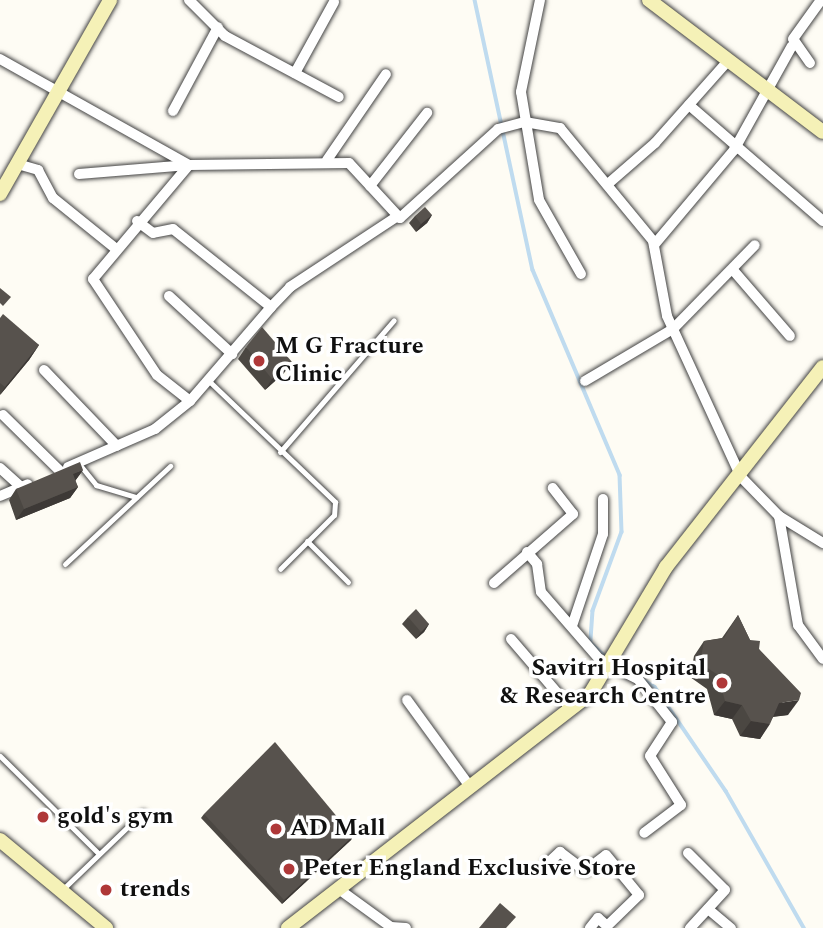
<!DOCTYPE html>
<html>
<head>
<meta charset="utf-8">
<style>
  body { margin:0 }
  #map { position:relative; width:823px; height:928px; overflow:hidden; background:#fefcf4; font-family:Spectral,serif }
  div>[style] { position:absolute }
  .stream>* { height:3.5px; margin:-1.75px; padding:0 1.75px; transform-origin:1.75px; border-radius:1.75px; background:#bfdbef }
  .roads { filter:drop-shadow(0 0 2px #434343) drop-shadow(0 0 2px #434343) }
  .lane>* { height:5px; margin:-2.5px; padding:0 2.5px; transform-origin:2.5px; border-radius:2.5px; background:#fff }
  .street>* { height:10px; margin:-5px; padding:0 5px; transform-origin:5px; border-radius:5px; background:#fff }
  .secondary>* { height:14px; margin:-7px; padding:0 7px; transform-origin:7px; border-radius:7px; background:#f5f1b7 }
  .wall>* { inset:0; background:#4b4742 }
  .shaded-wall>* { inset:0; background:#3d3936 }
  .building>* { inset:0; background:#57524d }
  .dots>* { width:19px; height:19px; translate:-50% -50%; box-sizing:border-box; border:4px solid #fff; border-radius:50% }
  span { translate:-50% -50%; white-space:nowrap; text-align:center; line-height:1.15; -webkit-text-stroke:7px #fff; paint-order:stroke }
  .poi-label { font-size:24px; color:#101010; font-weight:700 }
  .left { translate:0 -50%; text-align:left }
  .right { translate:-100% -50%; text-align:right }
</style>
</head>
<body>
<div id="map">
  <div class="stream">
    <i style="left:475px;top:0;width:276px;rotate:77.9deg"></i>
    <i style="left:533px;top:270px;width:223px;rotate:67deg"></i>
    <i style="left:620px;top:475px;width:57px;rotate:88deg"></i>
    <i style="left:622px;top:532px;width:84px;rotate:110.2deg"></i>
    <i style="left:593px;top:611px;width:32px;rotate:94deg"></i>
    <i style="left:591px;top:643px;width:21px;rotate:43deg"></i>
    <i style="left:642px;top:679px;width:15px;rotate:32deg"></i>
    <i style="left:655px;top:687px;width:126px;rotate:55.7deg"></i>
    <i style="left:726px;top:791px;width:158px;rotate:60.3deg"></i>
  </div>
  <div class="roads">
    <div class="lane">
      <i style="left:209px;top:381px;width:175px;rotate:43.8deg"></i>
      <i style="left:335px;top:502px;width:13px;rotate:94deg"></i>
      <i style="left:334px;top:515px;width:76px;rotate:135deg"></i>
      <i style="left:280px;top:452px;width:174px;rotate:-49.2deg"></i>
      <i style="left:80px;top:465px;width:26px;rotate:51deg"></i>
      <i style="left:96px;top:485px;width:42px;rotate:16.7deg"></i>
      <i style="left:307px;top:541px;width:58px;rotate:45deg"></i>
      <i style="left:65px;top:564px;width:144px;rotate:-43deg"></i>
      <i style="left:0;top:756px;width:139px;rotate:44.7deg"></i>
      <i style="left:63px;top:889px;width:111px;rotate:-43.9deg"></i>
    </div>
    <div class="street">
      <i style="left:189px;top:0;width:51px;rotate:45deg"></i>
      <i style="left:225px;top:36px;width:129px;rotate:28.2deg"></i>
      <i style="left:540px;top:0;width:94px;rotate:101.7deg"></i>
      <i style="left:521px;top:92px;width:109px;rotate:80.5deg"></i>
      <i style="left:539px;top:200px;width:85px;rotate:60.4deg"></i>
      <i style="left:0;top:59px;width:217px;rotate:29.3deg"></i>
      <i style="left:189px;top:165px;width:160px;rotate:-0.7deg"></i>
      <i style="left:349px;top:163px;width:75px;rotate:47.2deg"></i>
      <i style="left:400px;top:218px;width:132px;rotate:-42.2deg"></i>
      <i style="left:498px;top:129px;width:28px;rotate:-15deg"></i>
      <i style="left:525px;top:122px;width:36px;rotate:10deg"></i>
      <i style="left:560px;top:128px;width:146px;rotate:50.5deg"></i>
      <i style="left:653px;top:241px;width:76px;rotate:79.4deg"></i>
      <i style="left:667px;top:316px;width:177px;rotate:65.3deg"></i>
      <i style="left:741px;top:477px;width:54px;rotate:45.7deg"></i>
      <i style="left:779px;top:516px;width:52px;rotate:31.5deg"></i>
      <i style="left:810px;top:63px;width:29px;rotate:-125deg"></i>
      <i style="left:793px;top:39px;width:48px;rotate:-54.3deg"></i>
      <i style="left:295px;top:73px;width:81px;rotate:-61.2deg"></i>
      <i style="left:689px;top:105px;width:177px;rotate:40.9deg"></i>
      <i style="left:173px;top:111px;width:95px;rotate:-61.8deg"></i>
      <i style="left:327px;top:160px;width:104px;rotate:-55.5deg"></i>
      <i style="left:21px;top:165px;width:18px;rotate:16deg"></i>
      <i style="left:38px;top:170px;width:32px;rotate:62deg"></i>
      <i style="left:53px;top:198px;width:80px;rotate:38.9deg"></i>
      <i style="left:189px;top:165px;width:149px;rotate:130.1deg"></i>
      <i style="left:93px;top:279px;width:115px;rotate:56.3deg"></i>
      <i style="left:157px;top:375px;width:42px;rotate:38.2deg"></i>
      <i style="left:79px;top:174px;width:110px;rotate:-4.7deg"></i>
      <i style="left:609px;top:183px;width:61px;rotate:-41deg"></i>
      <i style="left:655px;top:143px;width:107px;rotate:-48.4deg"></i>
      <i style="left:370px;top:186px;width:93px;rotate:-52deg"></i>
      <i style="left:654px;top:245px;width:124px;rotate:-49.9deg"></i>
      <i style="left:734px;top:150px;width:119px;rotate:-60.9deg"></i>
      <i style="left:733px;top:270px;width:87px;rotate:49.2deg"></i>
      <i style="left:169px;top:296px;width:86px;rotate:42.6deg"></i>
      <i style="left:271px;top:307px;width:28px;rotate:-46deg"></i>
      <i style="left:290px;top:287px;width:127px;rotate:-33.4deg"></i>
      <i style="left:44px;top:370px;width:105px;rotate:46.2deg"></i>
      <i style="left:585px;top:381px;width:102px;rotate:-30.6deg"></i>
      <i style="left:673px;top:329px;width:117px;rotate:-45.7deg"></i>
      <i style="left:3px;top:415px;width:80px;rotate:44.5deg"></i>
      <i style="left:68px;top:467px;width:95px;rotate:-23.6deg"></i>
      <i style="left:155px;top:429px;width:45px;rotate:-38.7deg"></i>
      <i style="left:190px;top:401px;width:124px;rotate:-49.2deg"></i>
      <i style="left:271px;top:307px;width:125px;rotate:-141.5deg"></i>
      <i style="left:173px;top:229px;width:20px;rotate:169deg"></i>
      <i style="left:153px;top:233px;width:20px;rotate:-143deg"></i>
      <i style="left:0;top:468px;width:28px;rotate:42deg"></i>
      <i style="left:0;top:496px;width:30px;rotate:-23deg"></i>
      <i style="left:779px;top:516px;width:111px;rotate:80.1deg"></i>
      <i style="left:798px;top:625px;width:42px;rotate:53.7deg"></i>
      <i style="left:527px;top:552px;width:16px;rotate:50deg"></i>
      <i style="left:537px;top:564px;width:28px;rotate:82deg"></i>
      <i style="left:541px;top:592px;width:101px;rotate:49deg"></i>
      <i style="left:494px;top:583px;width:105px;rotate:-41.1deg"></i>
      <i style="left:573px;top:514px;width:33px;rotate:-128deg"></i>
      <i style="left:572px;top:626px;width:97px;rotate:-71.4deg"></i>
      <i style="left:603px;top:534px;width:35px;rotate:-90deg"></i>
      <i style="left:511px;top:639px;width:92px;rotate:49.4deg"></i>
      <i style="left:605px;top:671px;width:11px;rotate:-15deg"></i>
      <i style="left:616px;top:668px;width:25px;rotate:27deg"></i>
      <i style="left:638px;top:679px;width:55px;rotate:51.7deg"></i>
      <i style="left:672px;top:722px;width:40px;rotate:122.9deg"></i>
      <i style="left:650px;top:756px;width:58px;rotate:57.7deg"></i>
      <i style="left:681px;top:805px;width:46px;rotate:142.9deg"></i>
      <i style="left:407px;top:700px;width:104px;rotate:54deg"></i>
      <i style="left:688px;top:853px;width:52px;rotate:45deg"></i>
      <i style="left:725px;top:890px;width:52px;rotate:132.6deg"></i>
      <i style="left:547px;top:864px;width:18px;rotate:-43deg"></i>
      <i style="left:560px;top:852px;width:31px;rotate:37deg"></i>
      <i style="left:585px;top:871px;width:26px;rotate:-37deg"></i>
      <i style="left:606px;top:855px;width:52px;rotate:50.5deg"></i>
      <i style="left:639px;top:895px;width:45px;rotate:135.9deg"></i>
      <i style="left:607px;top:926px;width:12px;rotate:-138deg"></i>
      <i style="left:598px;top:918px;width:13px;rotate:129deg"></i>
      <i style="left:340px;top:890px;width:63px;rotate:36deg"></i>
      <i style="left:391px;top:927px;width:15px;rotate:4deg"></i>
      <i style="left:708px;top:909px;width:30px;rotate:40deg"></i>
    </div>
    <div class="secondary">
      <i style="left:649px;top:0;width:218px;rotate:37.2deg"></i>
      <i style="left:0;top:194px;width:223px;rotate:-60.4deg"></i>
      <i style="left:0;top:840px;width:138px;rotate:39.7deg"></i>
      <i style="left:288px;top:928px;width:382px;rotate:-37.8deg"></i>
      <i style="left:590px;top:694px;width:148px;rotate:-59.1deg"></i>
      <i style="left:666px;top:567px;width:254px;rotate:-51.9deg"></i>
    </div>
  </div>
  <div class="wall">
    <i style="clip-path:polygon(432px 215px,427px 223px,416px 232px,409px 223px,415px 216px)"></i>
    <i style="clip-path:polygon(0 318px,39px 345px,29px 360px,0 395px)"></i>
    <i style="clip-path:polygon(246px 347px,284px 373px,265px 390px,238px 359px)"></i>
    <i style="clip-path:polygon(83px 470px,75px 481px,78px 487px,70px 498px,16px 520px,9px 500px,16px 489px)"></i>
    <i style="clip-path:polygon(738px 615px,750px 640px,759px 649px,788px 715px,773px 717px,760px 739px,740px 736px,732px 719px,714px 715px,707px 689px,690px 677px,694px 656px,704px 641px,722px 638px)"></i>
    <i style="clip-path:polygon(408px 617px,429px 624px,424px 632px,416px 639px,402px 624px)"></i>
    <i style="clip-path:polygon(204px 814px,353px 836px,351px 840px,282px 904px,201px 818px)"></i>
  </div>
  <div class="shaded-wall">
    <i style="clip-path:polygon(432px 215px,427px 223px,416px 232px,421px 224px)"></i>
    <i style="clip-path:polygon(39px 345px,29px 360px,0 395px,5px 387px)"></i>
    <i style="clip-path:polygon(292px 362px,284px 373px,265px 390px,272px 379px)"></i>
    <i style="clip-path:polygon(83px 470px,75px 481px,73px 474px)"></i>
    <i style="clip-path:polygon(78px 487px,70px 498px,16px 520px,24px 509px)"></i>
    <i style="clip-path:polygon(429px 624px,424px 632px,416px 639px,421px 632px)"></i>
    <i style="clip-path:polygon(799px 700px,788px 715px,769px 717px,779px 703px)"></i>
    <i style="clip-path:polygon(725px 701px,742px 705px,732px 719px,714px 715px)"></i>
    <i style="clip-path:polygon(751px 721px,770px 724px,760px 739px,740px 736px)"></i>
    <i style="clip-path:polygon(353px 836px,351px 840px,282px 904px,284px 900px)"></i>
  </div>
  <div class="building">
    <i style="clip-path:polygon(425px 207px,432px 215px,421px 224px,415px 216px)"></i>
    <i style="clip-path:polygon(0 288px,11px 297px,3px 306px,0 303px)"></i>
    <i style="clip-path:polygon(3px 314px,39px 345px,5px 387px,0 383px,0 318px)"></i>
    <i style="clip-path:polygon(262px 327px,292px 362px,272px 379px,246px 347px)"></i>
    <i style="clip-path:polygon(80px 462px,83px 470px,73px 474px,78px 487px,24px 509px,16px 489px)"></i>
    <i style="clip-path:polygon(416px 609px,429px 624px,421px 632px,408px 617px)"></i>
    <i style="clip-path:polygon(738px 615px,750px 640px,760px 641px,759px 649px,801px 693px,799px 700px,779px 703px,770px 724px,751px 721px,742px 705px,725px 701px,718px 675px,700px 663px,704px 641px,724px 638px)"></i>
    <i style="clip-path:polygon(275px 742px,353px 836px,284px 900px,204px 814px)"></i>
    <i style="clip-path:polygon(500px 903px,516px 917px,506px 928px,479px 928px)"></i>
  </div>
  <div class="dots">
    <i style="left:259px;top:361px;background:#af3839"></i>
    <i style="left:722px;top:683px;background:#af3839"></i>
    <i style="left:43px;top:817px;background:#af3839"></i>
    <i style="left:276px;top:829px;background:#af3839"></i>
    <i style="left:289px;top:869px;background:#af3839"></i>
    <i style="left:106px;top:890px;background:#af3839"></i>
  </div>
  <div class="poi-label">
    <span class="left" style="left:275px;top:361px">M G Fracture<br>Clinic</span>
    <span class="right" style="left:706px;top:683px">Savitri Hospital<br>&amp; Research Centre</span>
    <span class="left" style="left:57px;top:817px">gold's gym</span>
    <span class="left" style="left:290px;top:829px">AD Mall</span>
    <span class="left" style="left:303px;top:869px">Peter England Exclusive Store</span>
    <span class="left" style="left:120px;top:890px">trends</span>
  </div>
</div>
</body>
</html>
